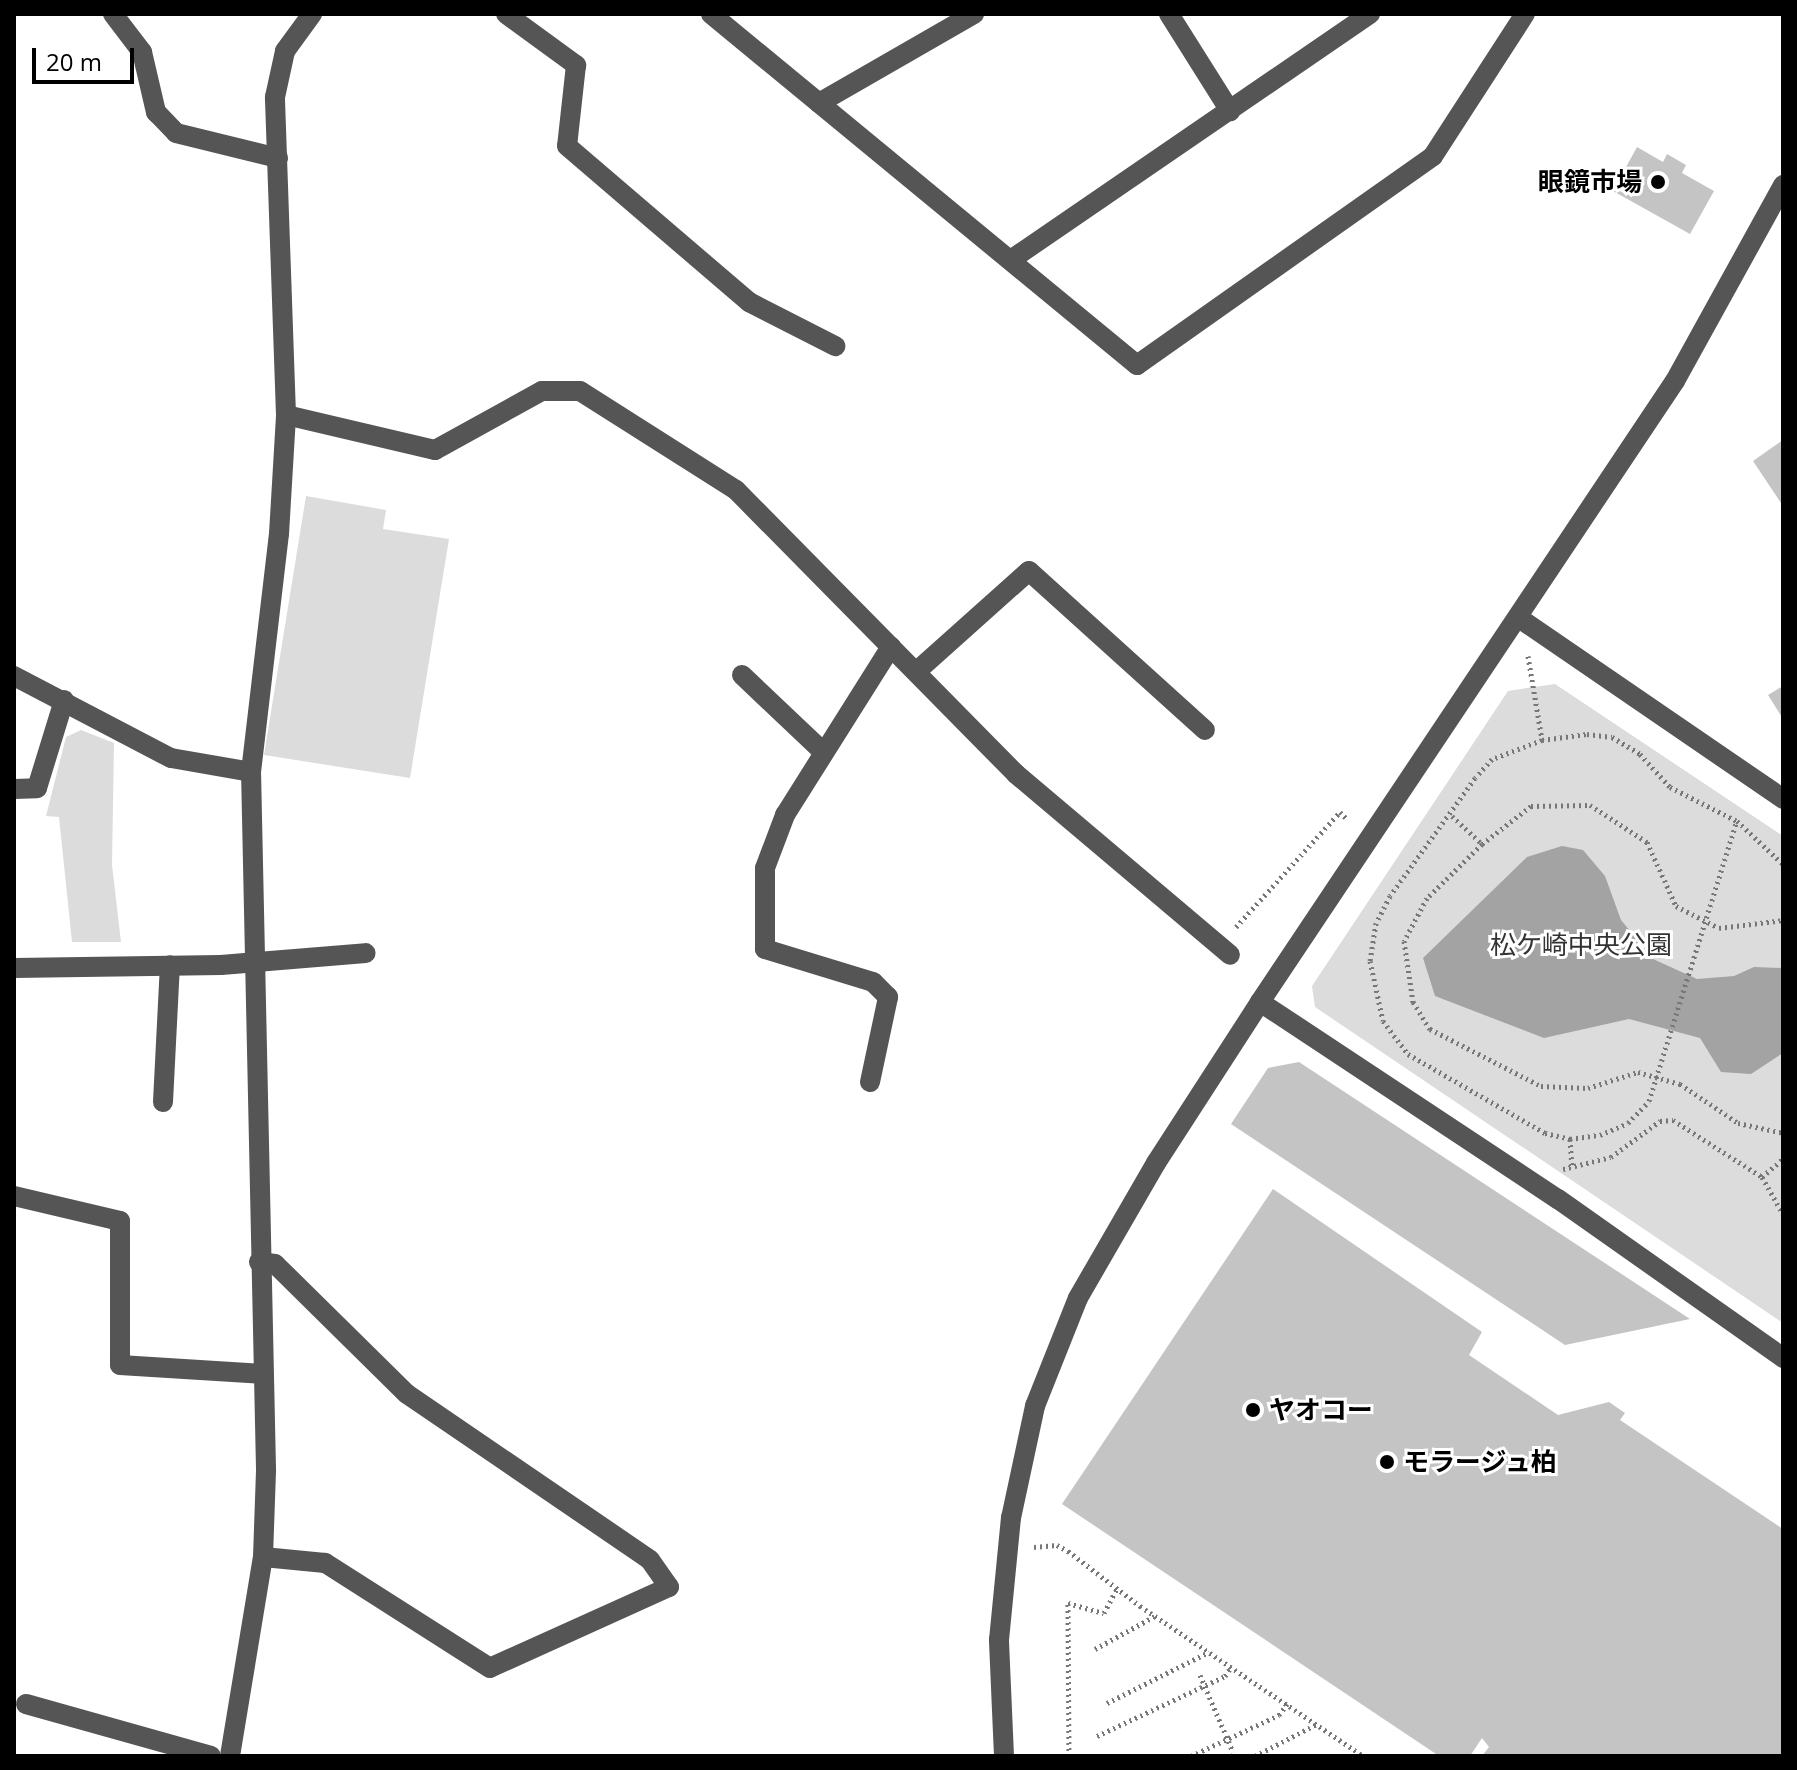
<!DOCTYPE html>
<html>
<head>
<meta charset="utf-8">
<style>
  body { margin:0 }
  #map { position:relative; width:1797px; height:1770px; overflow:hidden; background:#fff; font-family:"Open Sans","Noto Sans JP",sans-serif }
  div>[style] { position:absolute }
  .green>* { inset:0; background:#dcdcdc }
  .water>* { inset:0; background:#a3a3a3 }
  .building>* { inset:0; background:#c4c4c4 }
  .path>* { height:5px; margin-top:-2.5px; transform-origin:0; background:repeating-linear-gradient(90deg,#777 0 2px,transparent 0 6px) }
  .minor>* { height:20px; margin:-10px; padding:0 10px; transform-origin:10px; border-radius:10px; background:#555 }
  .dots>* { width:22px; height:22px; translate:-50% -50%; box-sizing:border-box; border:4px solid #fff; border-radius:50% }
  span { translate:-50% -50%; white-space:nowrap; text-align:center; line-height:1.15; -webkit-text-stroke:6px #fff; paint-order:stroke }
  .poi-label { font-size:26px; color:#000; font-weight:700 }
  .right { translate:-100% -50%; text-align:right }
  .left { translate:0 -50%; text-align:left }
  .park-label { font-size:26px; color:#333 }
  .frame { position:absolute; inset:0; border:16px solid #000; pointer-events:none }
  .scale { position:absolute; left:32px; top:48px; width:102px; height:36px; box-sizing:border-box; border:4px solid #000; border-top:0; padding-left:10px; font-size:24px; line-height:28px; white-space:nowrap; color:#000; -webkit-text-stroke:6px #fff; paint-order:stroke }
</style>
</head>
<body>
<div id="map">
  <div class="green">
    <i style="clip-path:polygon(306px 496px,386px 510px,383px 529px,449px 539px,410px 778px,264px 755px)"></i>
    <i style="clip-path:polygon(1555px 684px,1783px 836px,1783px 1323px,1315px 1007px,1312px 986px,1508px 691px)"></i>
    <i style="clip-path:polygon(81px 730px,114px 743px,112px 865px,121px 942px,72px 942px,59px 817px,46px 816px,66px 737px)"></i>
  </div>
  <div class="water">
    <i style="clip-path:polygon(1562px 846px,1583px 850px,1605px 876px,1621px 920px,1653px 959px,1697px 979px,1734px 976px,1754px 967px,1783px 968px,1783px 1053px,1751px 1074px,1721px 1072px,1700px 1038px,1629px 1019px,1544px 1038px,1435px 996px,1423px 958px,1527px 857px)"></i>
  </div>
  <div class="building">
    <i style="clip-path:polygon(1637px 147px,1663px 162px,1667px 154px,1686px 165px,1682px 173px,1714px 191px,1690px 234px,1613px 191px)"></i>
    <i style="clip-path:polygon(1783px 440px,1783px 506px,1753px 461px)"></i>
    <i style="clip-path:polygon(1783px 686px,1783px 719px,1768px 695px)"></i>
    <i style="clip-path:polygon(1299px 1062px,1690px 1319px,1565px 1345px,1231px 1124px,1268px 1068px)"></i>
    <i style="clip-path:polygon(1273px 1189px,1482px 1332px,1469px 1355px,1558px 1415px,1609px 1402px,1625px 1413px,1620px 1420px,1783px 1529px,1783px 1756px,1482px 1756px,1489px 1747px,1482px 1738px,1470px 1756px,1439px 1756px,1062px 1504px)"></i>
  </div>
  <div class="path">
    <i style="left:1528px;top:656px;width:85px;rotate:80.5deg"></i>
    <i style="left:1542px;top:740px;width:45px;rotate:-7.6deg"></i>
    <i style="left:1587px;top:734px;width:25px;rotate:7deg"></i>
    <i style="left:1612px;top:737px;width:33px;rotate:31deg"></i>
    <i style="left:1640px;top:754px;width:45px;rotate:47.7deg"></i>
    <i style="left:1670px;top:787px;width:75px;rotate:26.9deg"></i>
    <i style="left:1737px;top:821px;width:63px;rotate:43.1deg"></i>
    <i style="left:1542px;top:740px;width:53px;rotate:159.2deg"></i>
    <i style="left:1492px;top:759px;width:25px;rotate:132deg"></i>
    <i style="left:1475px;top:778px;width:145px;rotate:125.8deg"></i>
    <i style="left:1390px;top:896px;width:30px;rotate:117deg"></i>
    <i style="left:1376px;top:923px;width:38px;rotate:99deg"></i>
    <i style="left:1370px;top:961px;width:61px;rotate:77.8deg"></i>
    <i style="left:1383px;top:1021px;width:41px;rotate:52.9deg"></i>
    <i style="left:1408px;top:1054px;width:158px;rotate:30deg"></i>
    <i style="left:1545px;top:1133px;width:26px;rotate:13deg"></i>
    <i style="left:1570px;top:1139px;width:30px;rotate:-8deg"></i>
    <i style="left:1600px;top:1135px;width:30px;rotate:-23deg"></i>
    <i style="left:1628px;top:1123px;width:30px;rotate:-46deg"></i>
    <i style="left:1649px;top:1101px;width:294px;rotate:-72.6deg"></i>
    <i style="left:1452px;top:816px;width:41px;rotate:43deg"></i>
    <i style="left:1482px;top:844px;width:62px;rotate:-37.8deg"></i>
    <i style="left:1531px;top:806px;width:59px;rotate:-1deg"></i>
    <i style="left:1590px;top:805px;width:68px;rotate:33deg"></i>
    <i style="left:1647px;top:842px;width:70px;rotate:65.6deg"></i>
    <i style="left:1676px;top:906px;width:48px;rotate:27.1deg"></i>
    <i style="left:1719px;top:928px;width:64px;rotate:-7.1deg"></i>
    <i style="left:1482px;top:844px;width:77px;rotate:135.5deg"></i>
    <i style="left:1427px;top:898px;width:49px;rotate:118.1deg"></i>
    <i style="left:1404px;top:941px;width:62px;rotate:81.6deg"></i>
    <i style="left:1413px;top:1002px;width:32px;rotate:58deg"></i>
    <i style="left:1430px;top:1029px;width:125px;rotate:27.2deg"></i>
    <i style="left:1541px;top:1086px;width:47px;rotate:2.4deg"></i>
    <i style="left:1588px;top:1088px;width:52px;rotate:-17.7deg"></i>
    <i style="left:1638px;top:1072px;width:44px;rotate:15.9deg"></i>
    <i style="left:1680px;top:1084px;width:70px;rotate:33.9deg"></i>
    <i style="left:1738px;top:1123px;width:46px;rotate:12.5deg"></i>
    <i style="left:1236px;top:927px;width:155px;rotate:-47.9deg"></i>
    <i style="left:1340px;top:812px;width:11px;rotate:45deg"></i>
    <i style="left:1570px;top:1139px;width:28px;rotate:86deg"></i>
    <i style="left:1563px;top:1169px;width:49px;rotate:-14deg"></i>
    <i style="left:1611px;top:1157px;width:61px;rotate:-36.3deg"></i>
    <i style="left:1660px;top:1121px;width:13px;rotate:-4deg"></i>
    <i style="left:1673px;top:1120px;width:106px;rotate:32.6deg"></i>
    <i style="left:1762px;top:1177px;width:43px;rotate:60.4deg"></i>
    <i style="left:1762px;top:1177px;width:28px;rotate:-41deg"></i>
    <i style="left:1034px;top:1547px;width:23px;rotate:-5deg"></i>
    <i style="left:1057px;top:1545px;width:13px;rotate:29deg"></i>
    <i style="left:1068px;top:1551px;width:91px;rotate:37.4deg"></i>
    <i style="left:1140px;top:1606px;width:269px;rotate:33.9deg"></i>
    <i style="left:1095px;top:1649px;width:68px;rotate:-28.8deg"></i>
    <i style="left:1200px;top:1675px;width:84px;rotate:66.8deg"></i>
    <i style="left:1107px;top:1703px;width:114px;rotate:-26.6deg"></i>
    <i style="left:1097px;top:1736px;width:141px;rotate:-25.1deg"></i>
    <i style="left:1225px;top:1676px;width:11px;rotate:-56deg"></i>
    <i style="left:1069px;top:1756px;width:153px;rotate:-90.4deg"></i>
    <i style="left:1068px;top:1603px;width:37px;rotate:16deg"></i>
    <i style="left:1104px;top:1613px;width:27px;rotate:-62deg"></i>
    <i style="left:1191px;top:1756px;width:97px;rotate:-25deg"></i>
    <i style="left:1279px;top:1715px;width:14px;rotate:-54deg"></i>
    <i style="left:1255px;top:1756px;width:70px;rotate:-27.3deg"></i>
  </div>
  <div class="minor">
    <i style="left:113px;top:14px;width:48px;rotate:52.7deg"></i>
    <i style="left:142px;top:52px;width:62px;rotate:76.9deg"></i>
    <i style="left:156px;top:112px;width:29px;rotate:46deg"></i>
    <i style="left:176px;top:133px;width:105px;rotate:13.8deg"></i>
    <i style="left:506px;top:14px;width:87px;rotate:36.1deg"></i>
    <i style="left:576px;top:65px;width:81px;rotate:96.3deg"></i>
    <i style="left:567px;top:146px;width:240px;rotate:40.6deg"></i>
    <i style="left:749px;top:302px;width:97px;rotate:27.1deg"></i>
    <i style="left:711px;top:14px;width:552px;rotate:39.49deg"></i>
    <i style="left:1137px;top:365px;width:362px;rotate:-35.2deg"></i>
    <i style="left:1433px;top:156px;width:169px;rotate:-57.1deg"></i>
    <i style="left:1169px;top:14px;width:115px;rotate:57.8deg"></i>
    <i style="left:819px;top:103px;width:179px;rotate:-29.9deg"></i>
    <i style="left:1012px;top:259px;width:434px;rotate:-34.4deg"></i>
    <i style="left:286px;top:415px;width:153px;rotate:13.2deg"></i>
    <i style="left:435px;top:450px;width:122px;rotate:-28.9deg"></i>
    <i style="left:542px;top:391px;width:38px"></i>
    <i style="left:580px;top:391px;width:185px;rotate:32.4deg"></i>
    <i style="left:736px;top:490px;width:399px;rotate:45.4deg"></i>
    <i style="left:1016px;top:774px;width:280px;rotate:40.2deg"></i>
    <i style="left:1519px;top:618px;width:320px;rotate:34.4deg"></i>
    <i style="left:917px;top:671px;width:150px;rotate:-41.8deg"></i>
    <i style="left:1029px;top:571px;width:237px;rotate:42.1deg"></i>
    <i style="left:742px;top:675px;width:112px;rotate:43.5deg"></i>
    <i style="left:14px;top:676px;width:177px;rotate:27.6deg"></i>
    <i style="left:171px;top:758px;width:81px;rotate:9.9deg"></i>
    <i style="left:14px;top:789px;width:23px;rotate:-2deg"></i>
    <i style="left:37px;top:788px;width:92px;rotate:-72.9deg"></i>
    <i style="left:14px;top:968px;width:207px;rotate:-0.8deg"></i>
    <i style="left:221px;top:965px;width:145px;rotate:-4.7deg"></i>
    <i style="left:1260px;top:1002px;width:357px;rotate:33.5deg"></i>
    <i style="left:1558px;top:1199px;width:276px;rotate:35.2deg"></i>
    <i style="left:870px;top:1082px;width:87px;rotate:-78deg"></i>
    <i style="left:888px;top:997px;width:21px;rotate:-135deg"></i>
    <i style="left:873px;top:982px;width:113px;rotate:-163deg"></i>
    <i style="left:765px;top:949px;width:81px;rotate:-90deg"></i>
    <i style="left:765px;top:868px;width:57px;rotate:-69.3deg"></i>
    <i style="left:785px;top:815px;width:199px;rotate:-57.8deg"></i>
    <i style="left:163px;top:1102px;width:137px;rotate:-87.1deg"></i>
    <i style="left:14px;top:1196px;width:109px;rotate:13.3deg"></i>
    <i style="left:120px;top:1221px;width:144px;rotate:90deg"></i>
    <i style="left:120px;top:1365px;width:143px;rotate:3.6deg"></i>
    <i style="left:259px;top:1262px;width:16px;rotate:7deg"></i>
    <i style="left:275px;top:1264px;width:185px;rotate:44.6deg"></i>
    <i style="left:407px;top:1394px;width:294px;rotate:34.3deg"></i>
    <i style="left:650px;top:1560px;width:33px;rotate:55deg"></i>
    <i style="left:669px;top:1587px;width:196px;rotate:155.7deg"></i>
    <i style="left:490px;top:1668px;width:196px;rotate:-147.5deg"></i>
    <i style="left:325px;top:1563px;width:62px;rotate:-174.5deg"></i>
    <i style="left:26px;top:1704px;width:192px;rotate:15.7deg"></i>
    <i style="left:230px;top:1756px;width:202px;rotate:-80.6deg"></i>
    <i style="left:263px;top:1557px;width:88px;rotate:-88deg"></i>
    <i style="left:266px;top:1469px;width:697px;rotate:-91.23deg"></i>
    <i style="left:251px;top:772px;width:240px;rotate:-83.3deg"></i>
    <i style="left:279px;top:534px;width:119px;rotate:-86.6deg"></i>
    <i style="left:286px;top:415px;width:318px;rotate:-92deg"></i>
    <i style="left:275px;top:97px;width:47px;rotate:-77.7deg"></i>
    <i style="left:285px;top:51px;width:46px;rotate:-53.9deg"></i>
    <i style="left:1004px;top:1756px;width:116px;rotate:-92.5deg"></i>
    <i style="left:999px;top:1640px;width:123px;rotate:-84.4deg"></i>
    <i style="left:1011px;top:1518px;width:115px;rotate:-77.9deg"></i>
    <i style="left:1035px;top:1406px;width:116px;rotate:-68.3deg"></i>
    <i style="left:1078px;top:1298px;width:156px;rotate:-60deg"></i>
    <i style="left:1156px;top:1163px;width:192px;rotate:-57.1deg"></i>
    <i style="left:1260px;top:1002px;width:747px;rotate:-56.25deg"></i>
    <i style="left:1675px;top:381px;width:224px;rotate:-61.1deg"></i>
  </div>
  <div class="dots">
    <i style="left:1658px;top:182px;background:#000"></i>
    <i style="left:1253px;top:1410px;background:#000"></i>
    <i style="left:1387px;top:1462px;background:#000"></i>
  </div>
  <div class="poi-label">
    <span class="right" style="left:1642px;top:182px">眼鏡市場</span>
    <span class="left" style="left:1269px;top:1410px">ヤオコー</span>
    <span class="left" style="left:1403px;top:1462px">モラージュ柏</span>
  </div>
  <div class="park-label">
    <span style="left:1581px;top:945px">松ケ崎中央公園</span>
  </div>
  <div class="frame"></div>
  <div class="scale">20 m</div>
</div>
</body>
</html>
